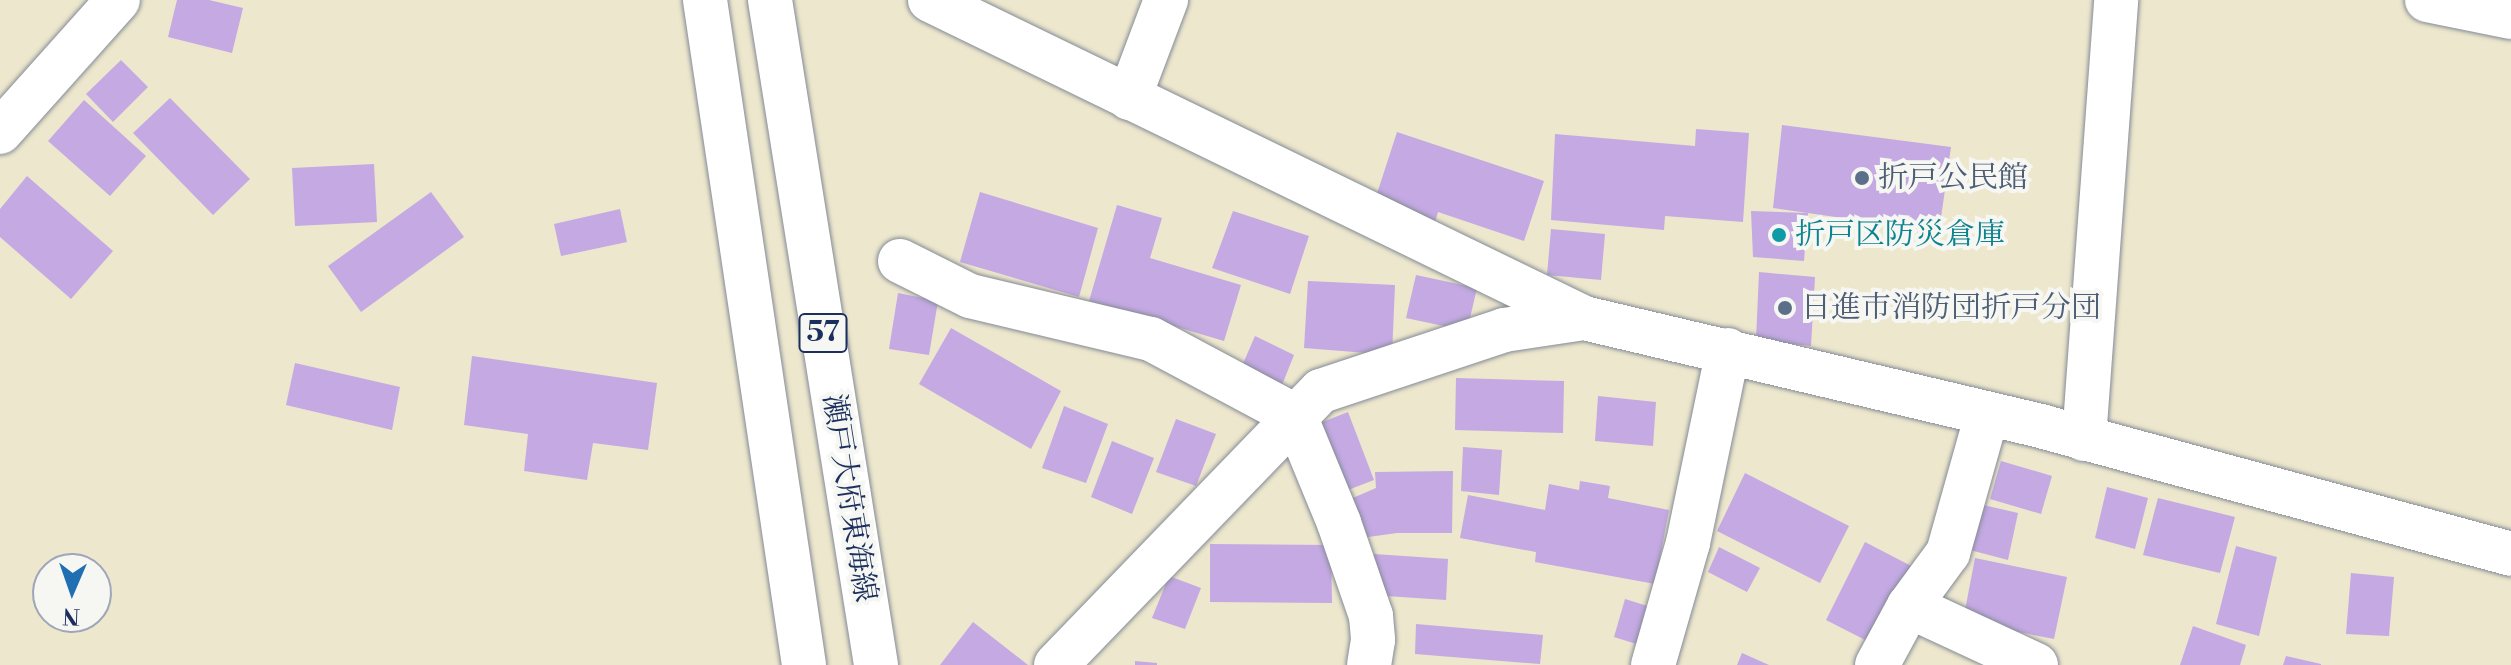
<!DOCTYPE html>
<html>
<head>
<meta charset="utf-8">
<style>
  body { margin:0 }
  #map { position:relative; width:2511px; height:665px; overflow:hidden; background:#ede7cd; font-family:"Libre Bodoni","Noto Serif JP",serif }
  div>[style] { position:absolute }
  .building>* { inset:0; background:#c4a9e3 }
  .roads { filter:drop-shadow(0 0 2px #848b96) drop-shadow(0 0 2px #848b96) }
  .street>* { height:44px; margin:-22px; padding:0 22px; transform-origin:22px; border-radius:22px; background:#fff }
  .secondary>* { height:44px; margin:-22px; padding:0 22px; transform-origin:22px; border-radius:22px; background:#fff }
  .primary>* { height:44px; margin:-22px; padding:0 22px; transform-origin:22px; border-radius:22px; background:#fff }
  .dots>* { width:22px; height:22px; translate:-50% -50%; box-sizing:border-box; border:4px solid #f6f6f2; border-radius:50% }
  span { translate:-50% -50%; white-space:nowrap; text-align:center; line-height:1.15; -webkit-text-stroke:8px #f6f6f2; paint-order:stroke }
  .shield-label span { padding:2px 6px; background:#f6f6f2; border:2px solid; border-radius:6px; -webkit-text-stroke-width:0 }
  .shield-label { font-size:28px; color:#1b2f5e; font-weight:700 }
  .service-label { font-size:30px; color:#4e5e75 }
  .left { translate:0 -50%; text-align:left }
  .culture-label { font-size:30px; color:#0d838f }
  .street-label { font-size:30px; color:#1b2f5e }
  .north { position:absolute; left:32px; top:553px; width:80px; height:80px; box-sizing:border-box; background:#f6f6f2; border:2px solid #9ea6b7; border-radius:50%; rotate:182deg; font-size:22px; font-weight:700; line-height:32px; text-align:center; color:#1b2f5e }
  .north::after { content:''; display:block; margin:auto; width:28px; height:36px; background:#1f6fb2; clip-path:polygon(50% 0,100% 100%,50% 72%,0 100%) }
</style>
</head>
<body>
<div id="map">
  <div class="building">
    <i style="clip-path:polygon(177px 0,209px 0,243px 8px,232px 53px,168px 37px)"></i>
    <i style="clip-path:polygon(121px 60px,148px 87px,113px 122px,86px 94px)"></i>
    <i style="clip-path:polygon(170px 98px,250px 179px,213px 215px,133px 133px)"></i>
    <i style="clip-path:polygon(84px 100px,146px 156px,110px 196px,48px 141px)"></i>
    <i style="clip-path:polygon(1782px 125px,1951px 147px,1939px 232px,1808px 213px,1804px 261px,1753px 257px,1751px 211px,1808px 213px,1773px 208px)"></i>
    <i style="clip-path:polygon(1696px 129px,1749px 133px,1743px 222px,1665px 216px,1664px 230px,1551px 220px,1555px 134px,1695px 146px)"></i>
    <i style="clip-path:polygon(1397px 132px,1544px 181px,1524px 241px,1438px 212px,1433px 229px,1372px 209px)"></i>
    <i style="clip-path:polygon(374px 164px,377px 222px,295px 226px,292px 168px)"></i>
    <i style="clip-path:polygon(27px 176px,113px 251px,71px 299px,0 237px,0 209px)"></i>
    <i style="clip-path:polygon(431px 192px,464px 237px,361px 312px,328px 266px)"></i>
    <i style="clip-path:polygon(980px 192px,1098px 228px,1079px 297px,960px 262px)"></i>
    <i style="clip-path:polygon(1117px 205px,1162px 218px,1150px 258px,1241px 285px,1224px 341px,1089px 301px)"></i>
    <i style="clip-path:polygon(620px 209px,627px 242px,561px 256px,554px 224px)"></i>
    <i style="clip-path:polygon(1233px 211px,1309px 236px,1290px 294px,1212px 268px)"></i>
    <i style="clip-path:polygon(1551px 229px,1605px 234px,1601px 280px,1547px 275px)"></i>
    <i style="clip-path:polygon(1759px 272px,1815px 277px,1811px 346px,1756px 340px)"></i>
    <i style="clip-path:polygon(1416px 275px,1477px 288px,1467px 331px,1406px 318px)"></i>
    <i style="clip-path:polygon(1308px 281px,1395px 285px,1392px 355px,1304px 348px)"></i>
    <i style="clip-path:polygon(898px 293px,938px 301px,929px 355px,889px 349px)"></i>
    <i style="clip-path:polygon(951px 328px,1061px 391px,1031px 449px,919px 384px)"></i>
    <i style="clip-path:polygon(1255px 336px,1294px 355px,1282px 385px,1242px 366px)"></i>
    <i style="clip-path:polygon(472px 356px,657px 383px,648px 450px,593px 443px,587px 480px,524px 471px,528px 434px,464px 425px)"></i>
    <i style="clip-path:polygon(295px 363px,400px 387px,392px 430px,286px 405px)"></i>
    <i style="clip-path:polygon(1456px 378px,1564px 381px,1563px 433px,1455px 430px)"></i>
    <i style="clip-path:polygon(1598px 396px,1656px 402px,1653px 446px,1595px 441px)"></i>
    <i style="clip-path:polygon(1064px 406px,1108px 424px,1086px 483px,1042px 468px)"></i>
    <i style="clip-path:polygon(1348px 412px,1374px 480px,1335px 495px,1310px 427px)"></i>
    <i style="clip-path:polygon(1176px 419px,1216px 434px,1196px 486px,1156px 472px)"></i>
    <i style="clip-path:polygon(1112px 441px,1154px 458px,1132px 514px,1091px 497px)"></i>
    <i style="clip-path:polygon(1463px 447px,1502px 450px,1499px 495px,1461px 491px)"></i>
    <i style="clip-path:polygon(2001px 461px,2052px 476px,2041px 514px,1990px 499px)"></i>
    <i style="clip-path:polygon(1453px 471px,1452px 533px,1397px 533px,1354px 539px,1341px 503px,1376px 488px,1375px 472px)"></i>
    <i style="clip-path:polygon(1745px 473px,1849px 526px,1820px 583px,1717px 531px)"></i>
    <i style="clip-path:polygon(1580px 481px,1610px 486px,1608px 498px,1669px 510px,1655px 584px,1535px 562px,1536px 552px,1460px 538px,1468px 495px,1545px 510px,1549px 484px,1579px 490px)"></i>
    <i style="clip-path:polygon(2107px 487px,2148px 498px,2135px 549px,2095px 538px)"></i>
    <i style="clip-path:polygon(2158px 498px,2235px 517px,2220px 573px,2143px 555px)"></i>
    <i style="clip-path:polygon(1979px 504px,2018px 513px,2008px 560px,1970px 550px)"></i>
    <i style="clip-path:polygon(1865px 542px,1919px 570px,1879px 647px,1826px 620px)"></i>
    <i style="clip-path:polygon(1210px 544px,1331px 545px,1332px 603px,1210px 602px)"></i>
    <i style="clip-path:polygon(2236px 546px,2277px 557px,2259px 636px,2216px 624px)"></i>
    <i style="clip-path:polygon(1719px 547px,1760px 568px,1747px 592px,1708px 572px)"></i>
    <i style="clip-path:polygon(1374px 554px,1448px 559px,1446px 600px,1371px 595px)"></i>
    <i style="clip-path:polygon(1975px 558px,2067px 577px,2054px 639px,1963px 621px)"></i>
    <i style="clip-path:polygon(2351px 573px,2394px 577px,2389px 636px,2346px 634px)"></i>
    <i style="clip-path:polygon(1169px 576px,1201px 588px,1185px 629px,1152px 618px)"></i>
    <i style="clip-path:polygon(1625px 599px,1657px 609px,1646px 647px,1614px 637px)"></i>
    <i style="clip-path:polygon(973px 622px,1028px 665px,940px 665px)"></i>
    <i style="clip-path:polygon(1416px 624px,1543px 635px,1540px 664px,1415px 654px)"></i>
    <i style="clip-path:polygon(2193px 626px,2246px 645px,2240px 665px,2180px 665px)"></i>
    <i style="clip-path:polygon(1742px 653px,1769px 665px,1737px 665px)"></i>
    <i style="clip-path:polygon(2286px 656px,2321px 664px,2321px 665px,2283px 665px)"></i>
    <i style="clip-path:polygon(1135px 661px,1157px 663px,1157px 665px,1135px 665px)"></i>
  </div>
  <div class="roads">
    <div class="street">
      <i style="left:930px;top:0;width:727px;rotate:25.93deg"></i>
      <i style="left:1584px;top:318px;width:473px;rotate:13.3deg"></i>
      <i style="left:2044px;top:427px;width:484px;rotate:15.2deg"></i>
      <i style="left:1129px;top:98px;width:105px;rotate:-69.3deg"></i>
      <i style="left:0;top:132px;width:177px;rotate:-48.2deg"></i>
      <i style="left:900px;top:261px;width:78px;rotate:26.6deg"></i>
      <i style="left:970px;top:296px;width:186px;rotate:13.4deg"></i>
      <i style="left:1151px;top:339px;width:163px;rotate:28.1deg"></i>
      <i style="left:1295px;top:416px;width:116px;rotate:67.6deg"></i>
      <i style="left:1339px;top:523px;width:98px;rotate:71deg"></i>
      <i style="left:1371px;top:616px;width:24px;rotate:85deg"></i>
      <i style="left:1373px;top:640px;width:25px;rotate:99deg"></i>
      <i style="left:2084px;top:439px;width:440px;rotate:-85.8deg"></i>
      <i style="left:1909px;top:606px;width:140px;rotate:24.9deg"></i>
      <i style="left:1056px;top:665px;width:381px;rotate:-46deg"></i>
      <i style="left:1321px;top:391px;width:193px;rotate:-18.4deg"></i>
      <i style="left:1504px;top:330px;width:81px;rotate:-8.5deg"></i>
      <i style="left:1653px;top:665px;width:127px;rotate:-74deg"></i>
      <i style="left:1688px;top:543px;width:197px;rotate:-78.3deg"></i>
      <i style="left:1877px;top:665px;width:67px;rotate:-61.5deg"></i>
      <i style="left:1909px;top:606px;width:66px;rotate:-53.7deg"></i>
      <i style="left:1948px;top:553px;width:144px;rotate:-74.3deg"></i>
    </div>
    <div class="secondary">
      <i style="left:2427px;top:0;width:86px;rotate:11.4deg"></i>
    </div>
    <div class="primary">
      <i style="left:705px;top:0;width:672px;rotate:81.53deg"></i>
      <i style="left:770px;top:0;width:673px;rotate:80.94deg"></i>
    </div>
  </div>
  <div class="dots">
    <i style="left:1862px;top:178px;background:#5c6f8a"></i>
    <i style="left:1779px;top:235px;background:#0f9aa8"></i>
    <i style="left:1785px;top:308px;background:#5c6f8a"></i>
  </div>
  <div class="shield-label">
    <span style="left:823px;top:333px">57</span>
  </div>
  <div class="service-label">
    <span class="left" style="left:1878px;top:178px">折戸公民館</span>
    <span class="left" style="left:1801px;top:308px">日進市消防団折戸分団</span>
  </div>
  <div class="culture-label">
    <span class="left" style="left:1795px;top:235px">折戸区防災倉庫</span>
  </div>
  <div class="street-label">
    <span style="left:849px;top:498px;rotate:81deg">瀬戸大府東海線</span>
  </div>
  <div class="north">N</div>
</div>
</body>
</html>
